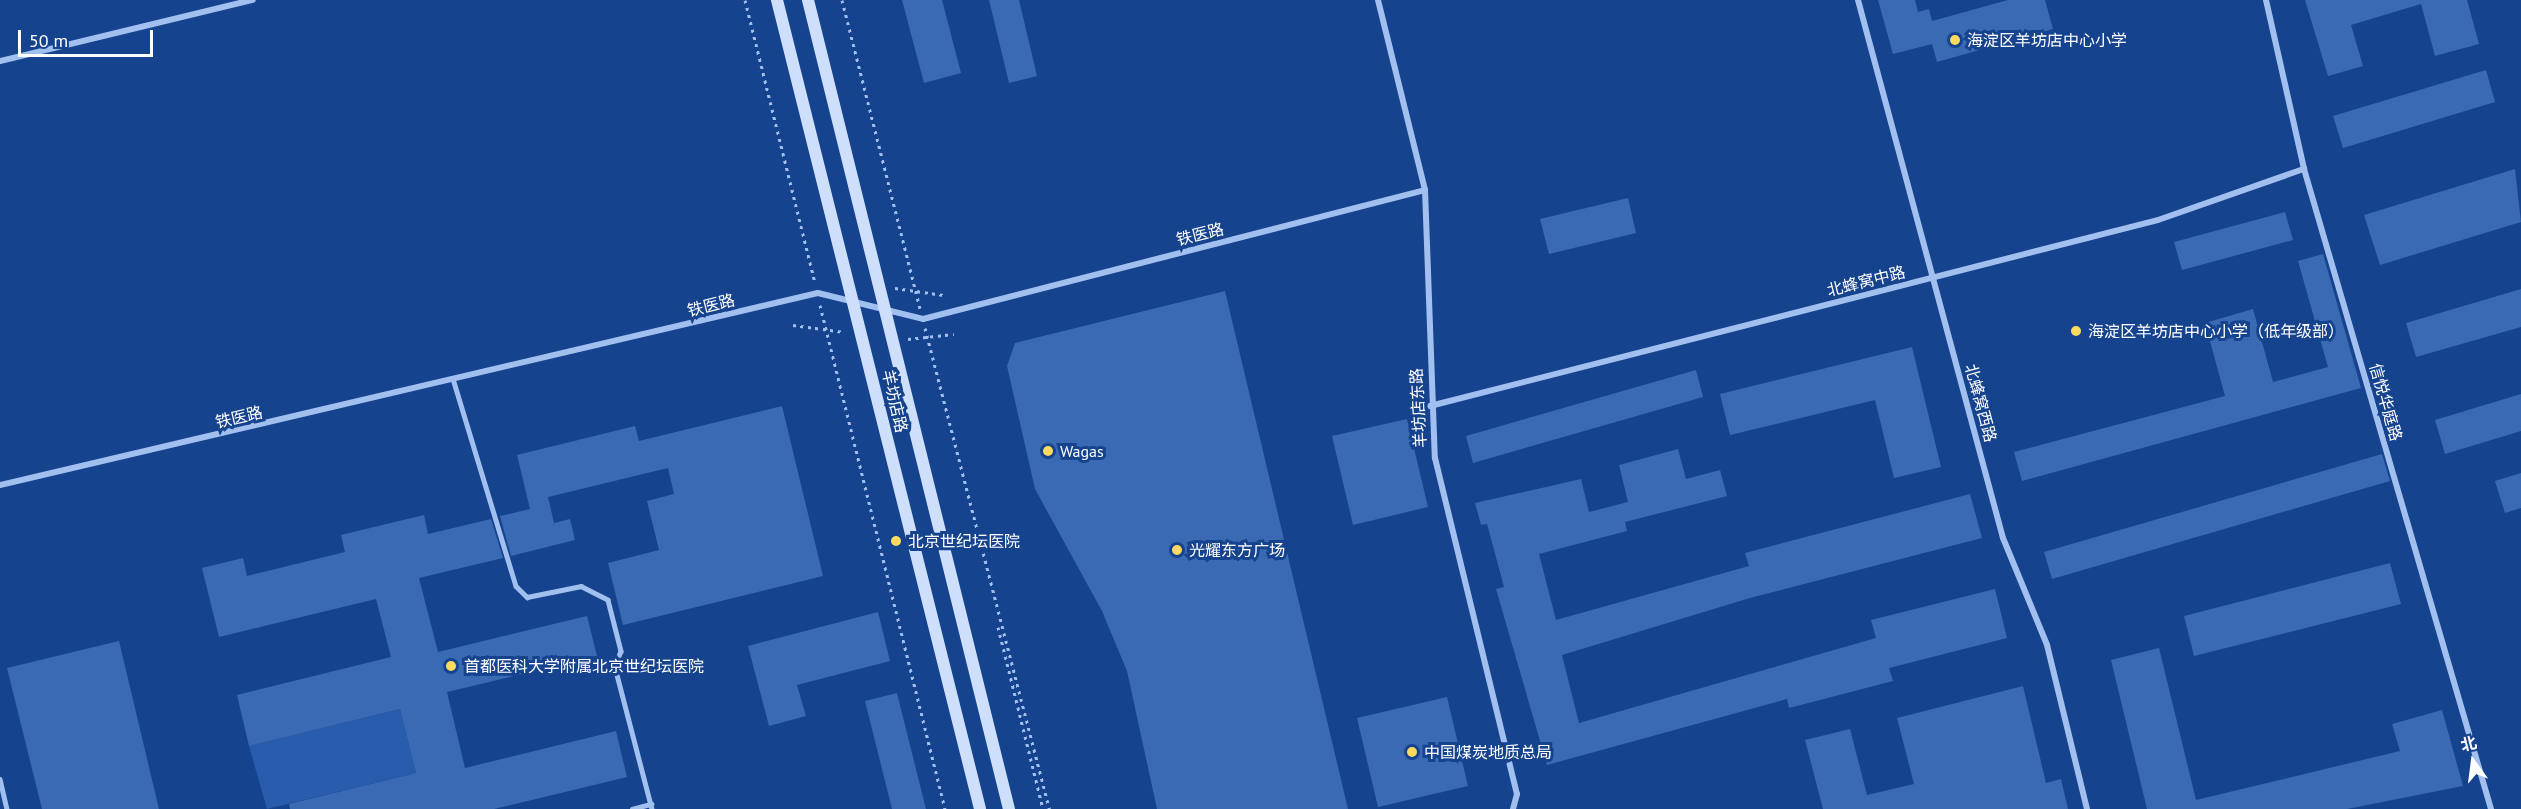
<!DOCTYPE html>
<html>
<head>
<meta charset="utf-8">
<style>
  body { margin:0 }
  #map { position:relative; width:2521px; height:809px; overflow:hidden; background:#16438e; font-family:"PT Sans","Noto Sans SC",sans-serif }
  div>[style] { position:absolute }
  .green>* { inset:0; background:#285cac }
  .building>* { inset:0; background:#3a6ab4 }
  .path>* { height:3px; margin-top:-1.5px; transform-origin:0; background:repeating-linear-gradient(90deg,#a1c0f0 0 3px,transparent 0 7.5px) }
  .service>* { height:4.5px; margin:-2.25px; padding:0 2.25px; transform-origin:2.25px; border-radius:2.25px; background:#a1c0f0 }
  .minor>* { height:6px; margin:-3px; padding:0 3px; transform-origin:3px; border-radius:3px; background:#a1c0f0 }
  .secondary>* { height:12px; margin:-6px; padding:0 6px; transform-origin:6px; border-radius:6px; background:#cedffb }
  .dots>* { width:16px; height:16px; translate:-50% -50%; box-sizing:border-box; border:3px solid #16438e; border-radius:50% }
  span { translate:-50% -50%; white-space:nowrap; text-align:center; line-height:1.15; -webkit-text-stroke:6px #16438e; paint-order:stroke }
  .poi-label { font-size:16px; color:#fff }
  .left { translate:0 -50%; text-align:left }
  .street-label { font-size:16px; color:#fff }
  .north { position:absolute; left:2443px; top:731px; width:60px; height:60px; -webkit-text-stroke:4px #16438e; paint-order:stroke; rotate:346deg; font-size:16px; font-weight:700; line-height:24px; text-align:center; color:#fff }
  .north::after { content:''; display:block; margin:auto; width:21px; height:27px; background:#fff; clip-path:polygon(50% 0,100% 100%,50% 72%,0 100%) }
  .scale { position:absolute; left:18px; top:30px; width:135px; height:27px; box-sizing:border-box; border:3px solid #fff; border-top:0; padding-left:8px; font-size:18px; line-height:21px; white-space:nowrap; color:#fff; -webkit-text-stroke:4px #16438e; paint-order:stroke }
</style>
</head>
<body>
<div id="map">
  <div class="green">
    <i style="clip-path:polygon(400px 709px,416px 773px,267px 809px,249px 746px)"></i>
  </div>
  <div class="building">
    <i style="clip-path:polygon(902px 0,942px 0,961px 73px,924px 83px)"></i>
    <i style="clip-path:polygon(989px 0,1019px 0,1037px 76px,1009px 83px)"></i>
    <i style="clip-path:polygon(1878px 0,1915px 0,1918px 12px,1929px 9px,1932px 21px,2008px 0,2045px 0,2053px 29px,1937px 62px,1932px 44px,1893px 54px)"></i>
    <i style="clip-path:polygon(2305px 0,2467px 0,2479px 44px,2435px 56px,2421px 4px,2351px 25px,2363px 66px,2328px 76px)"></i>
    <i style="clip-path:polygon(2486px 70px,2495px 102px,2343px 148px,2333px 116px)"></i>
    <i style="clip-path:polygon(2515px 169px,2521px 222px,2380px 265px,2364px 215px)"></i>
    <i style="clip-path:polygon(1628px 198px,1636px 233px,1549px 254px,1540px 219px)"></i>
    <i style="clip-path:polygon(2285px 212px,2293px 240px,2182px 270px,2174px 242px)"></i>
    <i style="clip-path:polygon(2323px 254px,2361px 388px,2022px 481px,2014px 452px,2225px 396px,2205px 323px,2253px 309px,2273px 382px,2328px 367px,2298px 261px)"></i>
    <i style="clip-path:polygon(2521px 289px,2521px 327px,2416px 357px,2406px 323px)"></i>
    <i style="clip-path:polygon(1225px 291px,1348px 809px,1157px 809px,1127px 671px,1102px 611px,1035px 489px,1007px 366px,1015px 343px)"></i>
    <i style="clip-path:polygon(1912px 347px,1941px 467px,1894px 478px,1875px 400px,1730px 435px,1720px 394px)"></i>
    <i style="clip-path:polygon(1696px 370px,1703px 397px,1473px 463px,1466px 436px)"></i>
    <i style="clip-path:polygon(2521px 394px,2521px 431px,2445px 454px,2435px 420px)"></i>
    <i style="clip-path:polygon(782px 406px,823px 576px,623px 625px,608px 563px,659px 550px,647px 501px,674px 494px,668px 468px,548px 497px,554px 523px,570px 519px,575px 540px,511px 556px,500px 516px,530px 509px,517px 455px,635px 426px,639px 441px)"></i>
    <i style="clip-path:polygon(1407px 419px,1428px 507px,1353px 525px,1332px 436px)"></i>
    <i style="clip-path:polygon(1678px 449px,1686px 479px,1720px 470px,1727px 496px,1625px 522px,1627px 531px,1539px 554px,1556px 620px,1749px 566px,1745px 553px,1970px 494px,1982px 538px,1750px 598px,1562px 655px,1579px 723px,1876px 638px,1871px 620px,1995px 589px,2007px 638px,1889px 668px,1893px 681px,1789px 708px,1787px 699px,1547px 765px,1496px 589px,1504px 587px,1487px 524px,1481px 525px,1475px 503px,1581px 479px,1589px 512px,1628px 502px,1619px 465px)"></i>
    <i style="clip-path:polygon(2382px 454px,2390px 481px,2052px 579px,2044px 552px)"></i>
    <i style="clip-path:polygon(2521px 473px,2521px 508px,2505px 513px,2495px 481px)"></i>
    <i style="clip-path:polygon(424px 515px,428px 534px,491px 519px,503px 558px,419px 578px,438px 652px,587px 616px,597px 656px,447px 692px,465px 768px,616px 731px,627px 777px,494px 809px,290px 809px,289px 804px,416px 773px,400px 709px,249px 746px,237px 695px,391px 657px,376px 599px,219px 637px,202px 568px,243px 558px,247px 576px,345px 552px,341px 535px)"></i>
    <i style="clip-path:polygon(2390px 563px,2401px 604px,2194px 656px,2184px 616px)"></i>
    <i style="clip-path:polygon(878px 612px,890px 661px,797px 685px,806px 716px,769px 726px,748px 646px)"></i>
    <i style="clip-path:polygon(119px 641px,159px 809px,42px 809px,7px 668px)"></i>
    <i style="clip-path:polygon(2159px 648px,2196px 800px,2400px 751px,2392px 724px,2442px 710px,2463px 786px,2347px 809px,2147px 809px,2111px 660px)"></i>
    <i style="clip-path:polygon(2023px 686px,2046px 783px,2061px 779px,2068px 809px,1823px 809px,1805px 740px,1850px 729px,1867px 795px,1914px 784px,1897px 718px)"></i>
    <i style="clip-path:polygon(897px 693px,926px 809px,892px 809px,865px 701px)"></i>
    <i style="clip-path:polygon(1447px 697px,1468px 786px,1378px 807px,1357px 718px)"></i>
  </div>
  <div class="path">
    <i style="left:745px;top:0;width:292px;rotate:76.1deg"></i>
    <i style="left:842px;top:0;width:318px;rotate:75.8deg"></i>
    <i style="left:895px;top:288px;width:49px;rotate:8.3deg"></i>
    <i style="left:820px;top:305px;width:519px;rotate:76.07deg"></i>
    <i style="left:793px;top:325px;width:52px;rotate:7.7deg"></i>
    <i style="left:925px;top:328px;width:497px;rotate:75.5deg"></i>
    <i style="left:908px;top:339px;width:46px;rotate:-6.2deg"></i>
    <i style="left:998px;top:627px;width:187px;rotate:76.1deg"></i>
  </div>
  <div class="service">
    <i style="left:454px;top:382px;width:213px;rotate:73.1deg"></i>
    <i style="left:516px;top:586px;width:16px;rotate:45deg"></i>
    <i style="left:527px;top:597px;width:55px;rotate:-11.5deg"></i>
    <i style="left:581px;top:586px;width:30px;rotate:27deg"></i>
    <i style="left:608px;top:600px;width:53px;rotate:75.7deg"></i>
    <i style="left:621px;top:651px;width:17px;rotate:111deg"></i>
    <i style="left:615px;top:667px;width:147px;rotate:75.4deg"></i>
    <i style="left:0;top:779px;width:31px;rotate:77deg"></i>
    <i style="left:632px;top:809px;width:20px;rotate:-15deg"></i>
  </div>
  <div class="minor">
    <i style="left:1378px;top:0;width:196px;rotate:76.1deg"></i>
    <i style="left:1425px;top:190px;width:268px;rotate:87.9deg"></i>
    <i style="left:1435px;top:458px;width:346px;rotate:76.3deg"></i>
    <i style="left:1517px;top:794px;width:16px;rotate:105deg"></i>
    <i style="left:1858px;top:0;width:557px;rotate:74.92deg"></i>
    <i style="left:2003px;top:538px;width:116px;rotate:67.6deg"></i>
    <i style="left:2047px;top:645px;width:169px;rotate:76.3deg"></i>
    <i style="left:2266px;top:0;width:173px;rotate:77.3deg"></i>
    <i style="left:2304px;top:169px;width:667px;rotate:73.71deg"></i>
    <i style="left:0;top:61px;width:260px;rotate:-13.6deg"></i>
    <i style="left:1430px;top:406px;width:751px;rotate:-14.33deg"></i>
    <i style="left:2158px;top:220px;width:155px;rotate:-19.3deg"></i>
    <i style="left:0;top:485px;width:840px;rotate:-13.21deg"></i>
    <i style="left:818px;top:293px;width:108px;rotate:13.9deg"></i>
    <i style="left:923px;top:319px;width:518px;rotate:-14.41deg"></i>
  </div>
  <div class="secondary">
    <i style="left:777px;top:0;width:834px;rotate:75.91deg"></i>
    <i style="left:808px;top:0;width:834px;rotate:76.05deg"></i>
  </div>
  <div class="dots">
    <i style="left:1955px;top:40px;background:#ffda5f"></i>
    <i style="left:2076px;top:331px;background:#ffda5f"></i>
    <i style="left:1048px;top:451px;background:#ffda5f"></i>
    <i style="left:896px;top:541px;background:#ffda5f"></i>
    <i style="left:1177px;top:550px;background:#ffda5f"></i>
    <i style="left:451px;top:666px;background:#ffda5f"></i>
    <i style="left:1412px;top:752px;background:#ffda5f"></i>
  </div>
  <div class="poi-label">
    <span class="left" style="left:1967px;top:40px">海淀区羊坊店中心小学</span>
    <span class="left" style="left:2088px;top:331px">海淀区羊坊店中心小学（低年级部）</span>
    <span class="left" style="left:1060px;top:451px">Wagas</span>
    <span class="left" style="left:908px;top:541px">北京世纪坛医院</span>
    <span class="left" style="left:1189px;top:550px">光耀东方广场</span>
    <span class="left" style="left:464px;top:666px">首都医科大学附属北京世纪坛医院</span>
    <span class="left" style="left:1424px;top:752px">中国煤炭地质总局</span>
  </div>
  <div class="street-label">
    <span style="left:1200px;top:234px;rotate:-14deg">铁医路</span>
    <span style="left:1866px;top:281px;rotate:-14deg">北蜂窝中路</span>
    <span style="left:711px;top:305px;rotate:-14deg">铁医路</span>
    <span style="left:895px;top:401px;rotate:77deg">羊坊店路</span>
    <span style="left:2386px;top:402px;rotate:74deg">信悦华庭路</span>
    <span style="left:1981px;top:403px;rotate:75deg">北蜂窝西路</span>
    <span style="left:1418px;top:408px;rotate:-93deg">羊坊店东路</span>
    <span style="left:239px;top:417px;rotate:-13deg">铁医路</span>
  </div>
  <div class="north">北</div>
  <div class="scale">50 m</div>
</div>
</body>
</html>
